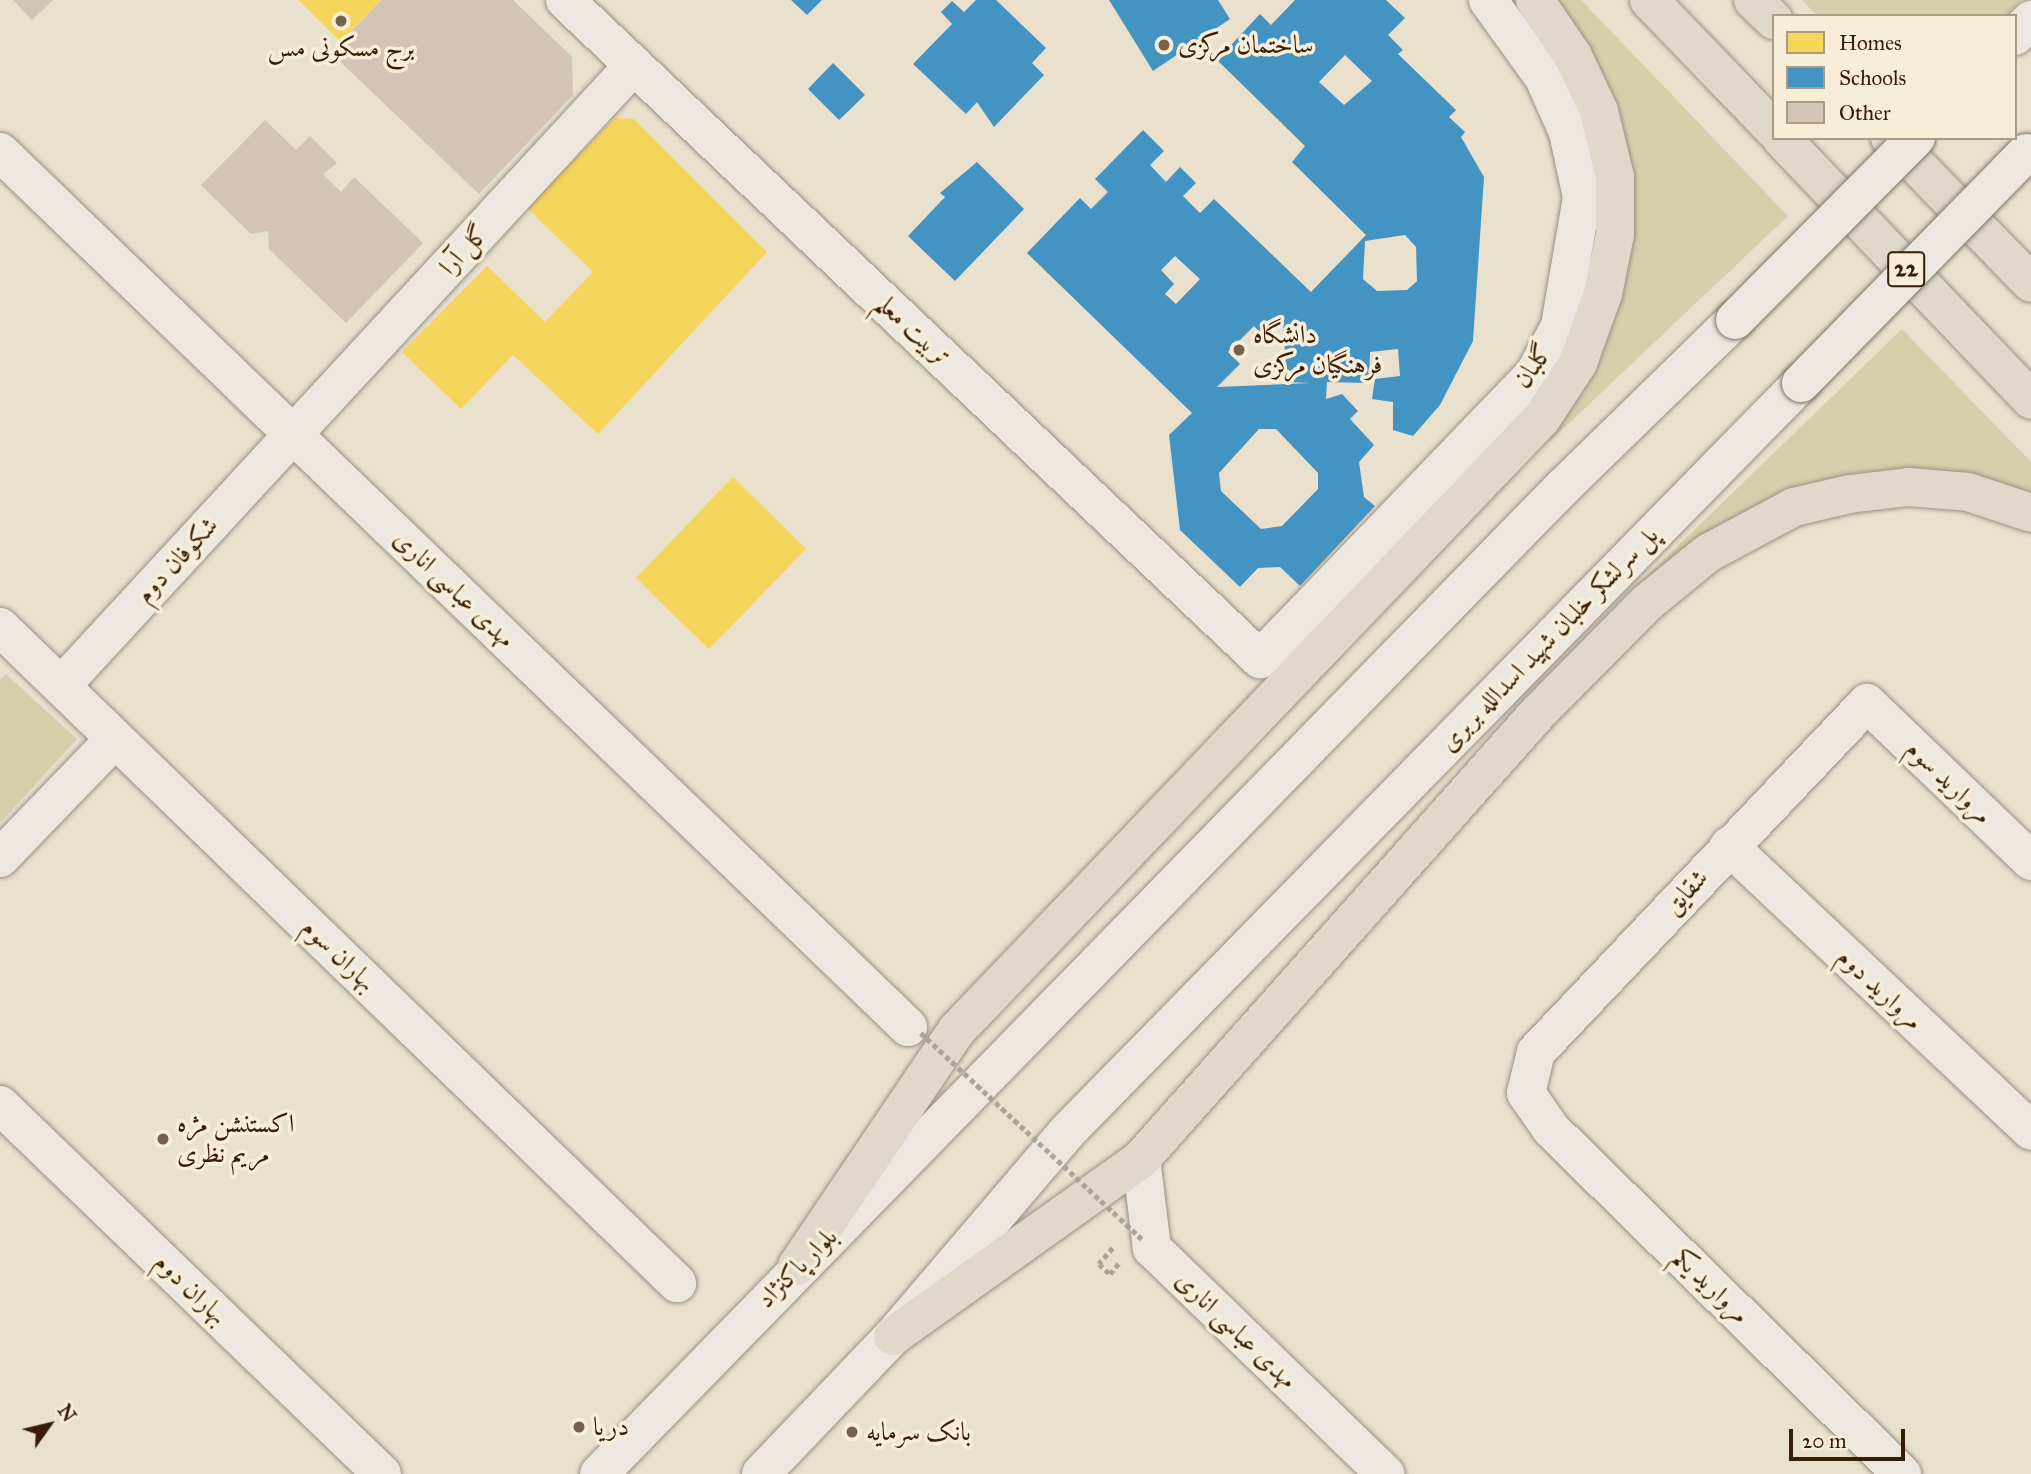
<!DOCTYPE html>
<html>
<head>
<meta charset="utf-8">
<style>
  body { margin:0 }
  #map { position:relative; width:2031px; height:1474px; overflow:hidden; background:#eae0ce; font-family:"IM FELL Great Primer",Amiri,serif }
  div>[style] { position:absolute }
  .green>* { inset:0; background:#d4d0ac }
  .homes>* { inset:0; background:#f6d55c }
  .schools>* { inset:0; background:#4393c3 }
  .building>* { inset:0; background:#d4c3b7 }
  .path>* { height:4.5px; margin-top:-2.25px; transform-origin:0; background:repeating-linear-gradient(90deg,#a9a39a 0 5px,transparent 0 8.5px) }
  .roads { filter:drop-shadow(0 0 2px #999083) drop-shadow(0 0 2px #999083) }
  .street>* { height:38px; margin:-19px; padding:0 19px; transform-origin:19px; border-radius:19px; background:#ede8df }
  .secondary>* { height:38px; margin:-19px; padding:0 19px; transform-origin:19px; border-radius:19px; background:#ede8df }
  .highway>* { height:38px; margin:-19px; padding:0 19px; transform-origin:19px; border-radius:19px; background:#e0d8ca }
  .path-bridge>* { height:4.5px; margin-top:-2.25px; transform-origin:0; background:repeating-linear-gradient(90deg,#a9a39a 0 5px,transparent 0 8.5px) }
  .bridges { filter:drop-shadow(0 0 2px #7f7569) drop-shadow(0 0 2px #7f7569) }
  .secondary-bridge>* { height:38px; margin:-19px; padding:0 19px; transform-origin:19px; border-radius:19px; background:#ede8df }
  .dots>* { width:19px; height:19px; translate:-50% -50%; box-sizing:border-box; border:4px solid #f8edd8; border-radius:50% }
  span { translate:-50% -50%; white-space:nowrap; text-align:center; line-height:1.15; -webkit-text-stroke:7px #f8edd8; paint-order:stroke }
  .shield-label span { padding:2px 5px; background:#f8edd8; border:2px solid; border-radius:5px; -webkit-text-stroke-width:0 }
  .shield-label { font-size:24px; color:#371d06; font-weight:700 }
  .poi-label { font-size:26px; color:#371d06 }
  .left { translate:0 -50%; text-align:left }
  .street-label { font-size:26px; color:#371d06 }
  .legend { position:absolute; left:1772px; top:14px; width:245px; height:126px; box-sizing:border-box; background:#f8edd8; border:2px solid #ab9a84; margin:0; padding:9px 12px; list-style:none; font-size:21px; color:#371d06 }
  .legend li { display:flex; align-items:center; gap:14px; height:35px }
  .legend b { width:35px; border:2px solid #ab9a84 }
  .north { position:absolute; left:14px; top:1390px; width:70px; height:70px; -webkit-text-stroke:5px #f8edd8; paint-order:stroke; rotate:56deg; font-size:19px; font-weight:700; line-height:28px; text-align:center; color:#371d06 }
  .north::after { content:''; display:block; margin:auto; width:24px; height:32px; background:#371d06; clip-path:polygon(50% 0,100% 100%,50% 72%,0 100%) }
  .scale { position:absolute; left:1789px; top:1429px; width:116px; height:32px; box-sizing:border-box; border:4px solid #371d06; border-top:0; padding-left:9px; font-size:21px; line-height:24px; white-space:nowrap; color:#371d06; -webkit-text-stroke:5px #f8edd8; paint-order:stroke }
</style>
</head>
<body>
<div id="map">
  <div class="green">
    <i style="clip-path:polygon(1553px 0,1581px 0,1788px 216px,1547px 444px,1614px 310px)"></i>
    <i style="clip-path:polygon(1802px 0,2020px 0,2005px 16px,1817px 16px)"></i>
    <i style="clip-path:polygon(1902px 329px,2031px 462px,2031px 499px,1959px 476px,1669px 561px,1628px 594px)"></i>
    <i style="clip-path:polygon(6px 674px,77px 739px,0 823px,0 680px)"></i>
  </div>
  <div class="homes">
    <i style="clip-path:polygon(299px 0,381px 0,341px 42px)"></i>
    <i style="clip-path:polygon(615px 118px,634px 119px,767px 252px,598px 434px,513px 355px,461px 409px,402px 352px,487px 266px,545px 322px,593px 272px,527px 208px)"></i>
    <i style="clip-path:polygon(733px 477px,806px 549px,709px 649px,636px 578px)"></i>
  </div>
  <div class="schools">
    <i style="clip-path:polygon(791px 0,822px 0,807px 15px)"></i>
    <i style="clip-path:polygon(976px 0,996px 0,1046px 48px,1032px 63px,1044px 75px,994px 127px,977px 102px,966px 114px,913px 64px,952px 24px,941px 12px,952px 1px,964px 12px)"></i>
    <i style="clip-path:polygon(1109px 0,1218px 0,1230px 19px,1153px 71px)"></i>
    <i style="clip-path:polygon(evenodd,1295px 0,1386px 0,1405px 18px,1388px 35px,1403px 50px,1398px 54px,1456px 110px,1449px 117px,1465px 132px,1461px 137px,1484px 177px,1473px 341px,1440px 405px,1413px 436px,1393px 430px,1393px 402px,1372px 399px,1375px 379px,1400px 376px,1398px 349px,1370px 352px,1369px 383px,1327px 382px,1326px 399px,1342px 394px,1358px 411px,1350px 419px,1374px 445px,1359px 462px,1364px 497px,1375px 506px,1300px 586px,1280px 567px,1258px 568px,1240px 587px,1180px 530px,1169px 435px,1192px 413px,1027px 253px,1080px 198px,1091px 209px,1108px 192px,1095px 179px,1143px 130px,1164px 151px,1150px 165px,1166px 182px,1180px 167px,1196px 183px,1183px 196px,1200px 213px,1214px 199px,1311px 292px,1366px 235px,1292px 162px,1305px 146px,1217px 60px,1260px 14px,1271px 25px,1295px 0,1345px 55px,1372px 81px,1344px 105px,1319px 82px,1345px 55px,1295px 0,1405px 235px,1416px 247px,1417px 281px,1407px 290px,1377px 291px,1363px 279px,1365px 241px,1405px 235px,1295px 0,1175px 256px,1200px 279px,1176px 304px,1165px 294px,1174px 284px,1161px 270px,1175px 256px,1295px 0,1283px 321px,1287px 382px,1310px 383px,1217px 387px,1240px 364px,1228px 352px,1254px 326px,1266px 339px,1283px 321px,1295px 0,1259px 429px,1276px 429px,1318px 473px,1318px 489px,1282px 526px,1261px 529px,1221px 491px,1219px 473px,1259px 429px)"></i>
    <i style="clip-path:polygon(833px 63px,865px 95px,839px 120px,808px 89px)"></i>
    <i style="clip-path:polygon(977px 162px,1024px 209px,955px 281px,908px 236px,945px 197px,940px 193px)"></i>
  </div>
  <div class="building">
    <i style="clip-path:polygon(13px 0,53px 0,32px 20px)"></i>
    <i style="clip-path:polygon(381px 0,513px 0,572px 57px,573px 95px,479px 194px,331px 53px)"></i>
    <i style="clip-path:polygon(265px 120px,296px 150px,310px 136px,337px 163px,323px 174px,341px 192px,354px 177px,423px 243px,346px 323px,269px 249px,268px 231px,251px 234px,201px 185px)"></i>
  </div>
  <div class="path">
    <i style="left:1113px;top:1248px;width:21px;rotate:131deg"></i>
    <i style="left:1099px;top:1264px;width:15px;rotate:42deg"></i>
    <i style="left:1110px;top:1274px;width:14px;rotate:-51deg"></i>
  </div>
  <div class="roads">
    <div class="street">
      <i style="left:565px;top:0;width:958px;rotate:43.48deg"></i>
      <i style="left:1260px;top:659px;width:397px;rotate:-46.1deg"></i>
      <i style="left:1535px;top:373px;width:53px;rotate:-62deg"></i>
      <i style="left:1560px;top:326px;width:131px;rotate:-80.3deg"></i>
      <i style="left:1582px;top:197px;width:66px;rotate:-102.2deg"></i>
      <i style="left:1568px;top:132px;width:59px;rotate:-114deg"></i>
      <i style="left:1544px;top:78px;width:96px;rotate:-125.7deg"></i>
      <i style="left:0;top:627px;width:943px;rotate:44.1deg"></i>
      <i style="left:61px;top:686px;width:845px;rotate:-47.3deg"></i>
      <i style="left:1729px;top:846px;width:415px;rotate:43.3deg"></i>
      <i style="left:0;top:858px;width:165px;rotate:-46deg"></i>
      <i style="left:0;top:1105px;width:531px;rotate:44.01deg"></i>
      <i style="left:1141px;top:1159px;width:90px;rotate:83deg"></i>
      <i style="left:1152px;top:1248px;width:325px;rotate:44.1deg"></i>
      <i style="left:1902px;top:1474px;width:492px;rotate:-135.5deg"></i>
      <i style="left:1551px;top:1129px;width:44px;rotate:-124.8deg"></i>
      <i style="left:1526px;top:1093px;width:42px;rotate:-76.3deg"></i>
      <i style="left:1536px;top:1052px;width:481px;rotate:-46.5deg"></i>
      <i style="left:1867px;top:703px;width:228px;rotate:43.9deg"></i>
    </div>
    <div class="secondary">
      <i style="left:2015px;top:36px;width:23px;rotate:-45deg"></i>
      <i style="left:0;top:152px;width:1261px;rotate:43.94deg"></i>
      <i style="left:599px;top:1474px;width:1380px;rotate:-45.68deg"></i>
      <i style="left:1563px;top:487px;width:240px;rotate:-44.2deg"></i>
      <i style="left:761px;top:1474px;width:191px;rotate:-46.3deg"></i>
      <i style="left:893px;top:1336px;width:268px;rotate:-49.5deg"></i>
      <i style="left:1067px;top:1132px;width:1049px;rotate:-45.58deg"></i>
    </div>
    <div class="highway">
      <i style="left:1649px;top:0;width:180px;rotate:46.1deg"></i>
      <i style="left:1753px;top:0;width:29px;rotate:44deg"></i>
      <i style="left:1781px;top:138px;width:362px;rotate:46.3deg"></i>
      <i style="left:1890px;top:138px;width:202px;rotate:45.8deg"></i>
      <i style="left:797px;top:1266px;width:285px;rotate:-55.9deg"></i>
      <i style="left:957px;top:1030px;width:847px;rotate:-46.29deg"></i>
      <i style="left:1542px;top:418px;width:66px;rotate:-56.8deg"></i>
      <i style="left:1578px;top:363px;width:73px;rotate:-70.1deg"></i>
      <i style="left:1603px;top:294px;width:61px;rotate:-78.7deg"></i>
      <i style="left:1615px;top:234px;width:57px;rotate:-90deg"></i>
      <i style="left:1615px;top:177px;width:68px;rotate:-103.6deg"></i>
      <i style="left:1599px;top:111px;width:61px;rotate:-115.3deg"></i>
      <i style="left:1573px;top:56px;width:68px;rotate:-124.2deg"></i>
      <i style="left:893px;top:1336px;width:305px;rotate:-35.5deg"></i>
      <i style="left:1141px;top:1159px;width:596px;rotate:-48.33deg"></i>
      <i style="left:1537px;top:714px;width:158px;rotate:-45.3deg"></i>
      <i style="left:1648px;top:602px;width:77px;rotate:-39.2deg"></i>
      <i style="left:1708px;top:553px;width:98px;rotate:-28.1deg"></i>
      <i style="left:1794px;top:507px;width:57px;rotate:-13.3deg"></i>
      <i style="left:1849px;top:494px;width:60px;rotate:-6.7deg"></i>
      <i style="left:1909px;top:487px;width:59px;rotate:4.8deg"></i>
      <i style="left:1968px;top:492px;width:66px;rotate:18.4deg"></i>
    </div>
  </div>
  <div class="path-bridge">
    <i style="left:921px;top:1033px;width:302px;rotate:43deg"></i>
  </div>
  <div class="bridges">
    <div class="secondary-bridge">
      <i style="left:1735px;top:320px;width:257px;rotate:-45.2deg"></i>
      <i style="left:1801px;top:383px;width:322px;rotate:-45.6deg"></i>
    </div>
  </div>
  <div class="dots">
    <i style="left:341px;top:21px;background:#76614c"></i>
    <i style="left:1164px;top:45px;background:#76614c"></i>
    <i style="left:1239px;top:350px;background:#76614c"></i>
    <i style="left:163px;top:1139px;background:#76614c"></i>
    <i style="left:579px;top:1427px;background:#76614c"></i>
    <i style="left:852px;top:1432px;background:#76614c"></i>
  </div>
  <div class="shield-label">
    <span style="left:1906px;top:269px">22</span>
  </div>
  <div class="poi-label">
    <span class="left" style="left:1178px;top:45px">ساختمان مرکزی</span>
    <span style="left:341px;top:48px">برج مسکونی مس</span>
    <span class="left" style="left:1253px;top:350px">دانشگاه<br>فرهنگیان مرکزی</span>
    <span class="left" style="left:177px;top:1139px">اکستنشن مژه<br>مریم نظری</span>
    <span class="left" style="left:593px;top:1427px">دریا</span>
    <span class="left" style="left:866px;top:1432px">بانک سرمایه</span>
  </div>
  <div class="street-label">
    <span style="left:464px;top:250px;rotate:-47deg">گل آرا</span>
    <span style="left:913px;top:330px;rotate:43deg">تربیت معلم</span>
    <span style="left:1533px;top:366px;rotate:-55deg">گلبان</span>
    <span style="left:177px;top:560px;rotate:-47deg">شکوفان دوم</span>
    <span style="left:454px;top:589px;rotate:44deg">مهدی عباسی اناری</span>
    <span style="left:1549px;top:639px;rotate:-46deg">پل سرلشکر خلبان شهید اسدالله بربری</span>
    <span style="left:1949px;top:782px;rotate:44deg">مروارید سوم</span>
    <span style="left:1686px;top:892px;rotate:-47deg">شقایق</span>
    <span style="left:339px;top:955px;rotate:44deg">بهاران سوم</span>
    <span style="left:1880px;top:989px;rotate:43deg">مروارید دوم</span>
    <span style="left:797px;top:1268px;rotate:-45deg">بلوار پاکنژاد</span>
    <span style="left:1711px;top:1286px;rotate:44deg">مروارید یکم</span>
    <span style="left:191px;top:1289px;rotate:44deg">بهاران دوم</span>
    <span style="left:1236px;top:1330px;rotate:44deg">مهدی عباسی اناری</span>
  </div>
  <ul class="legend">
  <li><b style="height:19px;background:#f6d55c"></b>Homes</li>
  <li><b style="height:19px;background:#4393c3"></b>Schools</li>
  <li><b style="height:19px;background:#d4c3b7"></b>Other</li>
  </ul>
  <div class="north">N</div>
  <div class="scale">20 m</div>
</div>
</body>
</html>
